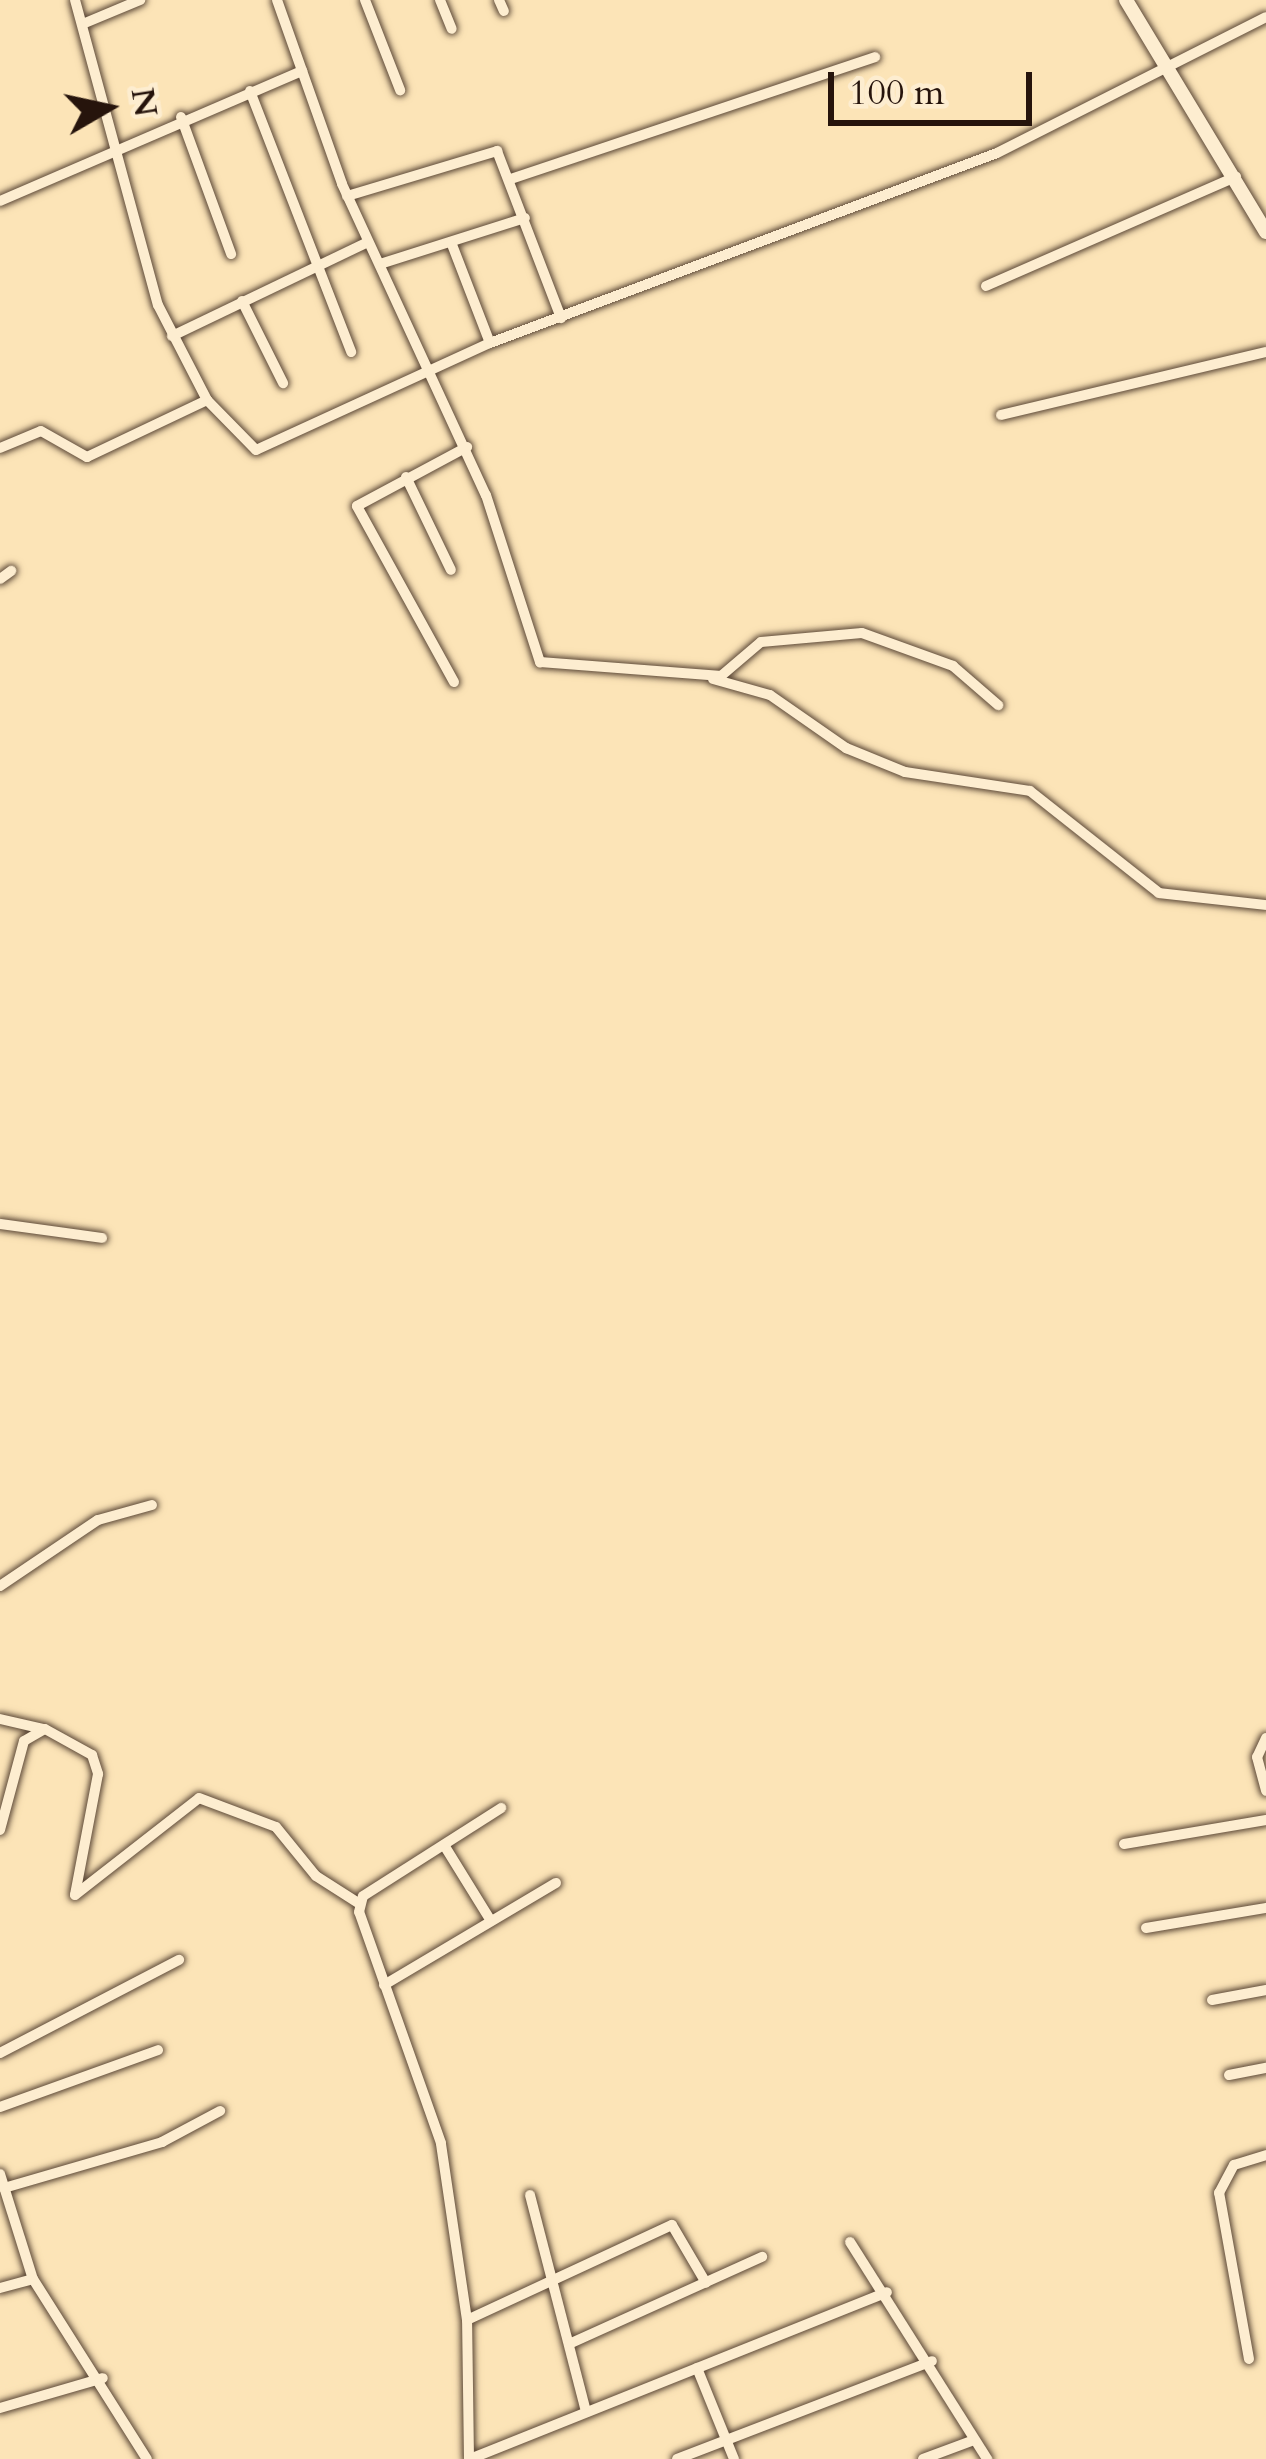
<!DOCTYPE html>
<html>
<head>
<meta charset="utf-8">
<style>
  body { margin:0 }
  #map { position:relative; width:1266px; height:2459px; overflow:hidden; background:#fce4b7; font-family:Cardo,serif }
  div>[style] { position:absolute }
  .roads { filter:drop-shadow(0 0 3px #5c4837) drop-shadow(0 0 3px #5c4837) }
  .minor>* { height:10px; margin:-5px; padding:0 5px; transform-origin:5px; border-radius:5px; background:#fdedd0 }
  .tertiary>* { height:14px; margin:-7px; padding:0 7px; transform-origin:7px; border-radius:7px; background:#fdedd0 }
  span { translate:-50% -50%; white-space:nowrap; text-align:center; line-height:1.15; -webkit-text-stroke:9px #fdedd0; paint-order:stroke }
  .north { position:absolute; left:48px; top:48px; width:120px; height:120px; -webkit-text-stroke:9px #fdedd0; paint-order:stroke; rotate:81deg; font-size:33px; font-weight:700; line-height:48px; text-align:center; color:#26140c }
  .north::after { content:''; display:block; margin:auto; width:42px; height:54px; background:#26140c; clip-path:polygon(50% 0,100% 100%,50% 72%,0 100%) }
  .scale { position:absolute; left:828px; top:72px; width:204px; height:54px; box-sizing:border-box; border:6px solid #26140c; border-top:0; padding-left:15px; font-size:36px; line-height:42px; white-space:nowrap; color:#26140c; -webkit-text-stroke:9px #fdedd0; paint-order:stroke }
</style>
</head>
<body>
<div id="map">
  <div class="roads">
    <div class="minor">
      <i style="left:75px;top:0;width:316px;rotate:74.8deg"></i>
      <i style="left:158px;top:305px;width:107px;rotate:62.7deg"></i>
      <i style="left:207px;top:400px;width:70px;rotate:45.6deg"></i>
      <i style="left:256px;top:450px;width:257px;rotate:-24.6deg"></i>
      <i style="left:490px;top:343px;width:541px;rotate:-20.54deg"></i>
      <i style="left:997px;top:153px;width:301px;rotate:-26.8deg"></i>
      <i style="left:277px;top:0;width:195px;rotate:70.5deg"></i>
      <i style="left:342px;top:184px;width:343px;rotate:65.2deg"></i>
      <i style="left:486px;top:495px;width:176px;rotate:72.1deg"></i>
      <i style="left:540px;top:662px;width:182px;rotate:4.4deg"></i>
      <i style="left:721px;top:676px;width:52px;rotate:-40.4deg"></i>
      <i style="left:761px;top:642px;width:101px;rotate:-5.1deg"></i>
      <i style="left:862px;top:633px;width:97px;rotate:19.9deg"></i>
      <i style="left:953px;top:666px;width:60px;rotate:40.9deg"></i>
      <i style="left:365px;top:0;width:97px;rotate:68.7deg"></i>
      <i style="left:440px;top:0;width:31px;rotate:68deg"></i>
      <i style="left:499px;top:0;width:12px;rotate:66deg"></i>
      <i style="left:85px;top:23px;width:60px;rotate:-22.7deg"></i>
      <i style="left:250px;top:91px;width:280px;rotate:68.8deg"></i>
      <i style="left:181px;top:117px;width:146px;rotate:69.9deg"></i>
      <i style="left:511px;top:179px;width:384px;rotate:-18.5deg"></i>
      <i style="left:347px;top:196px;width:157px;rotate:-16.7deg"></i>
      <i style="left:497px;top:151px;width:179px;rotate:69deg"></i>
      <i style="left:0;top:201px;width:329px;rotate:-23.3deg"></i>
      <i style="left:451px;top:242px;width:108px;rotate:68.9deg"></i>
      <i style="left:380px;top:264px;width:152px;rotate:-17.6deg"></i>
      <i style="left:986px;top:286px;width:273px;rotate:-23.6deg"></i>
      <i style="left:242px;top:301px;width:92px;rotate:63.4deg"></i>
      <i style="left:172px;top:336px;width:217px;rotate:-25.6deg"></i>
      <i style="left:1001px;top:415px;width:272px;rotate:-13.4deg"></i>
      <i style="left:0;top:448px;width:44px;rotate:-22.5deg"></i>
      <i style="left:41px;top:431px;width:53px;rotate:29.5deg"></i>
      <i style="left:87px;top:457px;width:133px;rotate:-25.4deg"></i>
      <i style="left:406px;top:477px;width:103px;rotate:64.2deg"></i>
      <i style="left:0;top:579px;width:14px;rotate:-36deg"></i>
      <i style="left:713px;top:679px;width:59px;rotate:15.7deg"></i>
      <i style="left:770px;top:695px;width:93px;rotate:34.9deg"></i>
      <i style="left:846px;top:748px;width:64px;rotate:22.1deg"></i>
      <i style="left:905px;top:772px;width:126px;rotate:8.6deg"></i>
      <i style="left:1030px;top:791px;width:164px;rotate:38.3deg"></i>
      <i style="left:1159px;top:893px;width:108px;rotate:6.4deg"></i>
      <i style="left:454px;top:682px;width:201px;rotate:-118.9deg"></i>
      <i style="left:357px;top:506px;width:125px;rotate:-28.2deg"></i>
      <i style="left:0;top:1224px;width:103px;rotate:7.8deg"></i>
      <i style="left:0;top:1586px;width:118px;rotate:-34deg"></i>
      <i style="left:98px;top:1520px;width:56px;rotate:-15.5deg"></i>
      <i style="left:0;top:1719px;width:44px;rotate:13.1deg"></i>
      <i style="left:1266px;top:1738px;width:21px;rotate:115deg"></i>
      <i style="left:1257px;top:1757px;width:35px;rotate:75deg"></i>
      <i style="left:0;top:1830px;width:92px;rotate:-74.9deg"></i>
      <i style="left:24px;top:1741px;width:24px;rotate:-30deg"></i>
      <i style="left:45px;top:1729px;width:54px;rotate:29deg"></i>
      <i style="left:92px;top:1755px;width:20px;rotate:72deg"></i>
      <i style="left:98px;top:1774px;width:123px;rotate:100.8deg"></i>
      <i style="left:75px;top:1895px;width:157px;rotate:-38deg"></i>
      <i style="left:199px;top:1798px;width:82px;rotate:20.6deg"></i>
      <i style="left:276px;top:1827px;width:63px;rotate:50.8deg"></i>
      <i style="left:316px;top:1876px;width:52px;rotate:32.5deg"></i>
      <i style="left:1124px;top:1844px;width:144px;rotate:-9.6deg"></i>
      <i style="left:444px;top:1845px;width:89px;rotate:58.3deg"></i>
      <i style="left:1146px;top:1928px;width:122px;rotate:-9.5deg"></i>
      <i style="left:384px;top:1985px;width:200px;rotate:-30.7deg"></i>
      <i style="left:1212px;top:2000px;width:55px;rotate:-10.5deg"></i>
      <i style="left:0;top:2053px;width:202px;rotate:-27.5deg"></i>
      <i style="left:1229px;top:2075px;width:38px;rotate:-11deg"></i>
      <i style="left:0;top:2107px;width:168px;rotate:-19.8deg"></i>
      <i style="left:0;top:2174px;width:110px;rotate:72.6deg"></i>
      <i style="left:33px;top:2279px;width:213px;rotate:57.7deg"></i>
      <i style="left:4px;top:2188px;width:165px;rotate:-16.2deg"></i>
      <i style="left:162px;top:2142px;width:66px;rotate:-28.1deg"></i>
      <i style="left:530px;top:2195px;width:224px;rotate:75.5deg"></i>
      <i style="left:850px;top:2242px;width:257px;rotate:57.7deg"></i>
      <i style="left:0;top:2288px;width:34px;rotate:-15deg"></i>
      <i style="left:467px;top:2320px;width:226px;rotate:-24.9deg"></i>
      <i style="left:672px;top:2225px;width:67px;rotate:59.6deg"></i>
      <i style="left:569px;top:2344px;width:212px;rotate:-24.3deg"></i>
      <i style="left:1249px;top:2359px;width:169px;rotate:-100.2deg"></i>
      <i style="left:1219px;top:2193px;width:32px;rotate:-62deg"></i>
      <i style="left:1234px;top:2165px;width:34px;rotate:-17deg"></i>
      <i style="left:697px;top:2368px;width:98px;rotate:67.9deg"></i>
      <i style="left:0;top:2408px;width:107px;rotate:-16.2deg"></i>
      <i style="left:469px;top:2459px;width:139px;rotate:-90.8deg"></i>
      <i style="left:467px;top:2320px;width:179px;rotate:-98.4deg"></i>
      <i style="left:441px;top:2143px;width:245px;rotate:-109.5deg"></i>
      <i style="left:359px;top:1912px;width:16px;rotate:-76deg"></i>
      <i style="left:363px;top:1896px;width:164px;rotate:-32.5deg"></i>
      <i style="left:470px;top:2459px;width:449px;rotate:-21.8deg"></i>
      <i style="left:677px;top:2459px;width:273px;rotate:-21deg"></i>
      <i style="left:923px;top:2459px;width:54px;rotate:-20.4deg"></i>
    </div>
    <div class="tertiary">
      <i style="left:1126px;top:0;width:271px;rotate:58.9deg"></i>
    </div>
  </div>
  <div class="north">N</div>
  <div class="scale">100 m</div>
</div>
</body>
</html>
